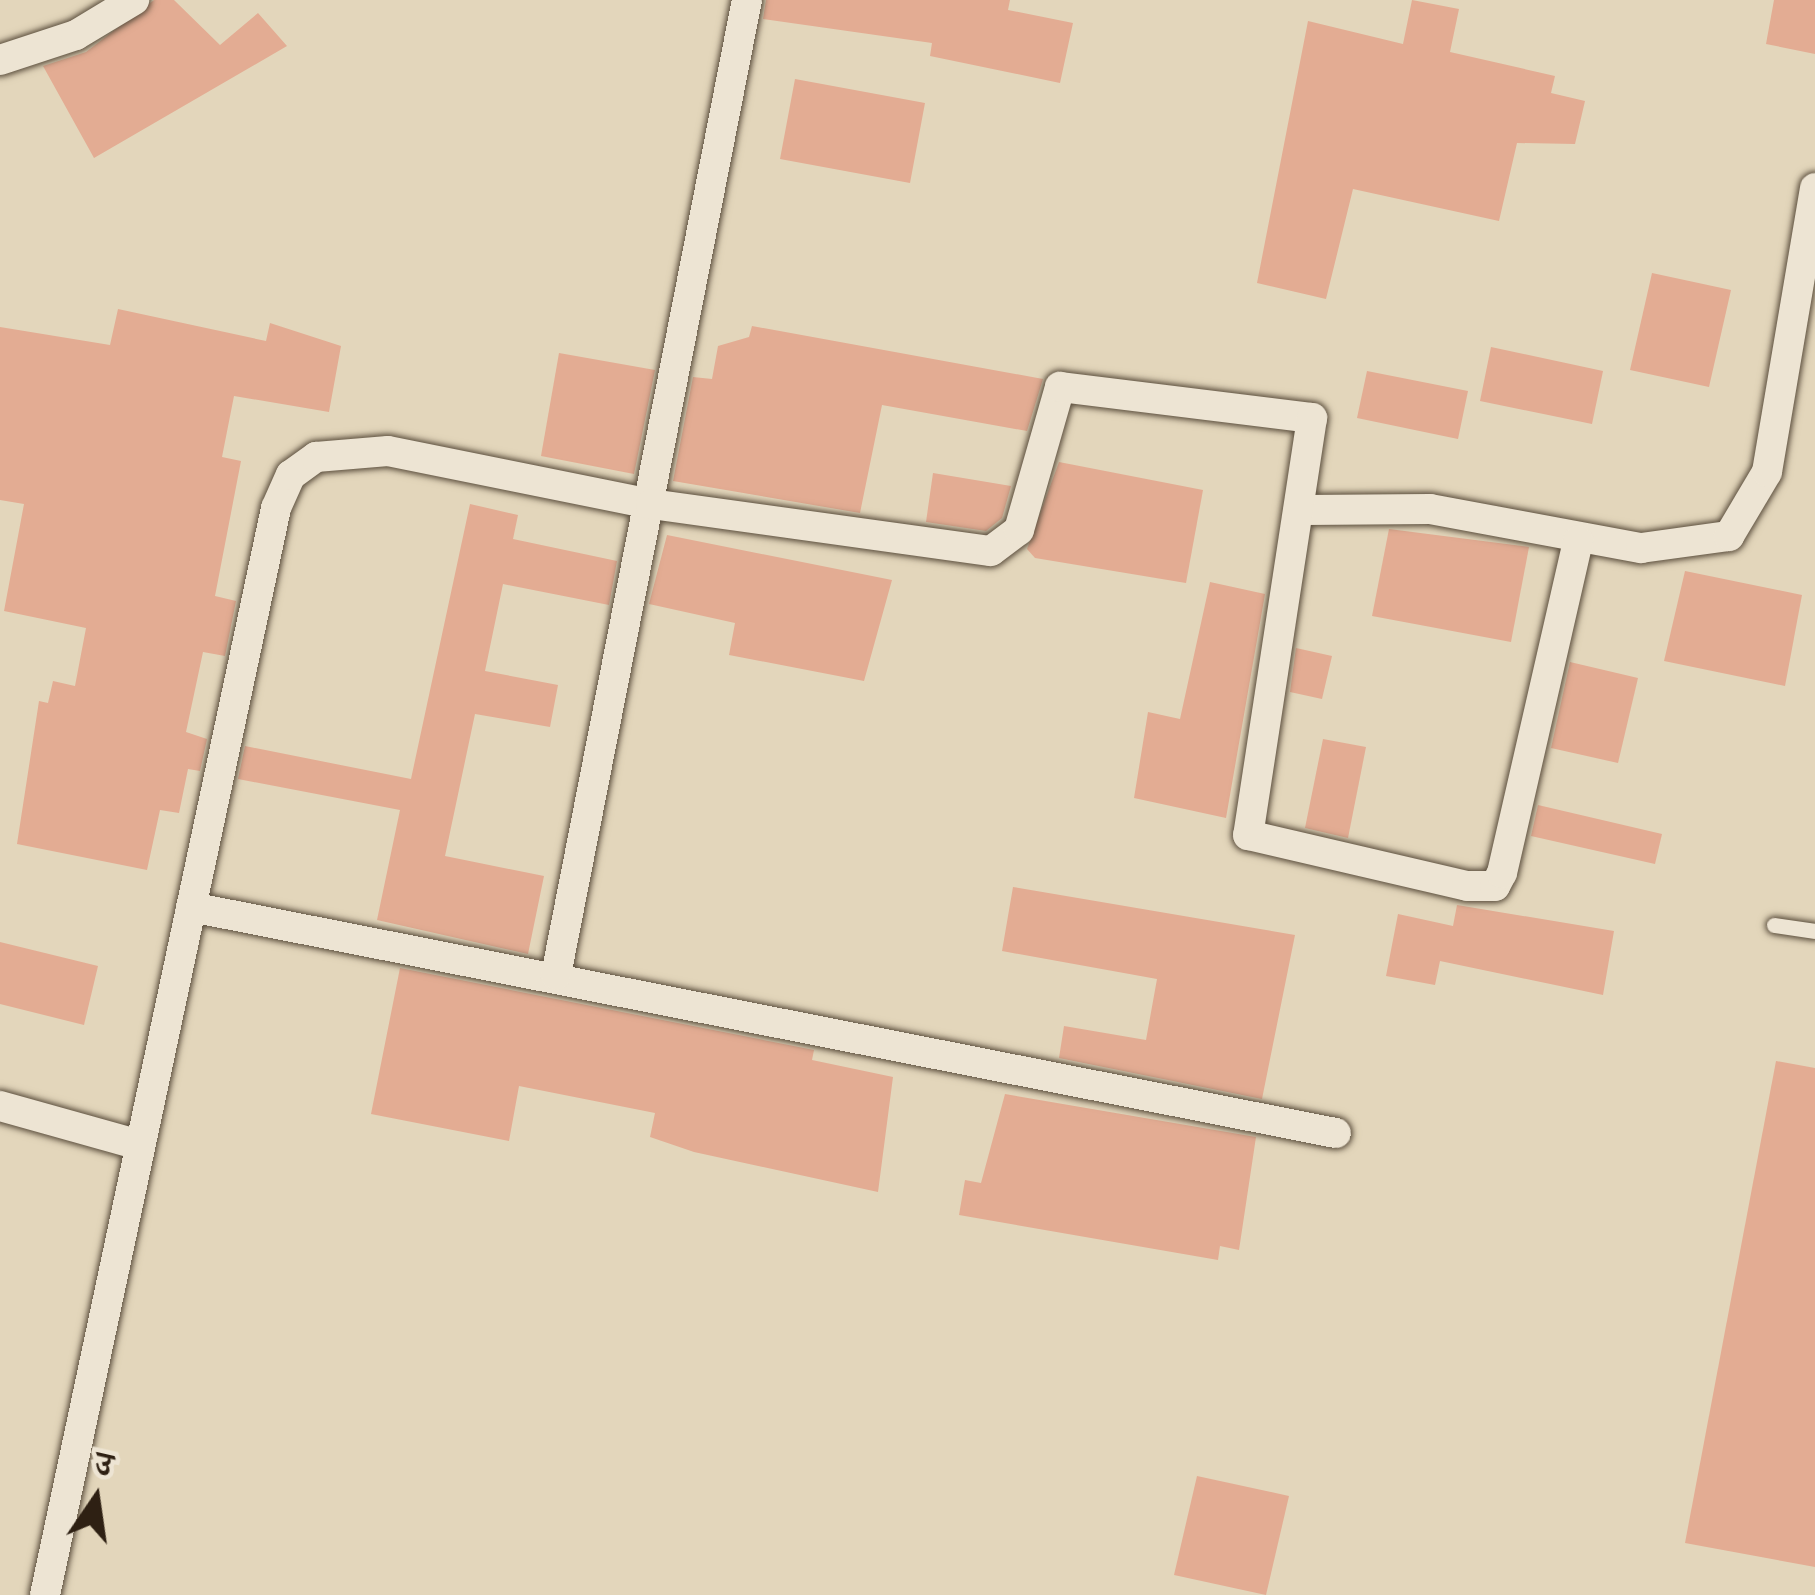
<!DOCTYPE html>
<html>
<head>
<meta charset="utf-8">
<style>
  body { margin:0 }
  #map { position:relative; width:1815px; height:1595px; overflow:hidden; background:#e3d6bb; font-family:"IM FELL Great Primer","Noto Serif Devanagari",serif }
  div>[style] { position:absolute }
  .building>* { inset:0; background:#e3ac93 }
  .roads { filter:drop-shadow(0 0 3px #5b4e3d) drop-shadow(0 0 3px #5b4e3d) }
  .service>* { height:15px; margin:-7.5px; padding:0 7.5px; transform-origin:7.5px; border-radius:7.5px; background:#ede4d3 }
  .minor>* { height:30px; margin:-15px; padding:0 15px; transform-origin:15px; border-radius:15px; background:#ede4d3 }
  span { translate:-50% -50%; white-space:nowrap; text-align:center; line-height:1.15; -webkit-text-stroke:9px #ede4d3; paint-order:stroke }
  .north { position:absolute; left:36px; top:1439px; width:120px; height:120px; -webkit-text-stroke:9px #ede4d3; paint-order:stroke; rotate:13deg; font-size:33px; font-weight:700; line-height:48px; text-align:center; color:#2e2013 }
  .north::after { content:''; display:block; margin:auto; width:42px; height:54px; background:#2e2013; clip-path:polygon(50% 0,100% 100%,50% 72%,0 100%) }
</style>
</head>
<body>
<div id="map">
  <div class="building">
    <i style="clip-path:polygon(154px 0,174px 0,220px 45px,258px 13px,287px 46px,94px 158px,43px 66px,86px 52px)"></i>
    <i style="clip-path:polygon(766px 0,1010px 0,1008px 10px,1073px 23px,1060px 83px,930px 56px,932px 43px,763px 19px)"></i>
    <i style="clip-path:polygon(1412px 0,1459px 9px,1450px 52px,1555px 76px,1551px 93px,1585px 101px,1575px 144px,1517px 143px,1499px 221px,1353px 189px,1326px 299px,1257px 283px,1308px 21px,1403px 44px)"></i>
    <i style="clip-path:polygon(1774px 0,1815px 0,1815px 54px,1766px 44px)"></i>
    <i style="clip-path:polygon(795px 79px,925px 103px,910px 183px,780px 159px)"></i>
    <i style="clip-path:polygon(1652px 273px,1731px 290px,1709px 387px,1630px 370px)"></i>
    <i style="clip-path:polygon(118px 309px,266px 341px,270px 323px,341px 346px,329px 412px,234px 396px,222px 457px,241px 461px,215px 596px,236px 601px,225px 656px,203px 652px,186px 732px,207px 739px,200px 771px,188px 769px,179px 813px,160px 810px,147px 870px,17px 844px,39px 701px,48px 703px,53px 681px,75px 686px,86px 628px,4px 611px,24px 504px,0 500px,0 327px,110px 345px)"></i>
    <i style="clip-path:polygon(752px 326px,1043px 379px,1027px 431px,882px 405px,860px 513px,673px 481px,693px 377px,712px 379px,718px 346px,749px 337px)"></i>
    <i style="clip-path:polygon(1491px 347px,1603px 371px,1592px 424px,1480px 401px)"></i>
    <i style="clip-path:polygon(559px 353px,655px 370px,634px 474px,541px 456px)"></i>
    <i style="clip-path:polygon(1367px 371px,1468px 391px,1458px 439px,1357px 418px)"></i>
    <i style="clip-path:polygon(1059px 462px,1203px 490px,1186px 583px,1035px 558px,1027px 549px)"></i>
    <i style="clip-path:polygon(933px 473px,1011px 486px,1002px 518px,986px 531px,926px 522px)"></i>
    <i style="clip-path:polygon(470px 504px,518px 515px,513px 539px,617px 561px,609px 605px,503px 584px,485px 671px,558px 685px,550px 727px,475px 714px,445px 856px,544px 876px,528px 954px,377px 920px,400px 810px,238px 779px,245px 746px,411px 779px)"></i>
    <i style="clip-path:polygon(1389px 529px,1529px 547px,1511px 642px,1372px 616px)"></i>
    <i style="clip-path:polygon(667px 535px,892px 580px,864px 681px,729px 655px,735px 623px,649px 604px)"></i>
    <i style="clip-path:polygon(1685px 571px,1802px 595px,1785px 686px,1664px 661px)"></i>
    <i style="clip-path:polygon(1210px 582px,1265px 594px,1226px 818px,1134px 798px,1148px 712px,1180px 719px)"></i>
    <i style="clip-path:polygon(1296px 648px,1332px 656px,1322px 699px,1290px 692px)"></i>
    <i style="clip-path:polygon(1570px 662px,1638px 678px,1618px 763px,1551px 748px)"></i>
    <i style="clip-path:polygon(1323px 739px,1366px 747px,1348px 838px,1305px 828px)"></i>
    <i style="clip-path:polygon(1538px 805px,1662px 834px,1655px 864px,1531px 836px)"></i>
    <i style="clip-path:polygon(1013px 887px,1295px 935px,1262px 1099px,1059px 1058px,1064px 1026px,1146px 1040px,1157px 979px,1002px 951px)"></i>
    <i style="clip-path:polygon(1457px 905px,1614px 931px,1603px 995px,1440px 961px,1435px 985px,1386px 976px,1398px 914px,1453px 926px)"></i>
    <i style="clip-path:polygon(0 942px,98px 966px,84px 1025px,0 1004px)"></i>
    <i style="clip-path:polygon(400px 968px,814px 1050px,812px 1060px,893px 1077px,878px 1192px,694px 1152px,650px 1137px,655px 1113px,519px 1086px,509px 1141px,371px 1114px)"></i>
    <i style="clip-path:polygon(1776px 1061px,1815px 1068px,1815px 1567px,1685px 1543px)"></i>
    <i style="clip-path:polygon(1005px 1094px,1256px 1137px,1239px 1250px,1220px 1246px,1218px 1260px,959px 1215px,965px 1180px,981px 1183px)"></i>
    <i style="clip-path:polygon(1197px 1476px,1289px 1496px,1266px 1595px,1174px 1575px)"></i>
  </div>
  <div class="roads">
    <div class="service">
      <i style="left:1774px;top:925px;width:41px;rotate:8.3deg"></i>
    </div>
    <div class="minor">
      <i style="left:0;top:60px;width:80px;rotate:-18.2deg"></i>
      <i style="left:76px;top:35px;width:68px;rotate:-31.1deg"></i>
      <i style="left:1305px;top:510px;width:125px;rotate:-0.5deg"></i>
      <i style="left:1430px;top:509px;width:215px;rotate:10.5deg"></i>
      <i style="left:1641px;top:548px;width:89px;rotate:-7.8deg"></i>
      <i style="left:1729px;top:536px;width:74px;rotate:-59.3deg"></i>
      <i style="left:1767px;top:472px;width:288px;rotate:-80.4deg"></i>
      <i style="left:191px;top:907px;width:1167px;rotate:11.17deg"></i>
      <i style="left:556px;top:975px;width:994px;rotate:-78.92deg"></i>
      <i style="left:0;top:1106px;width:141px;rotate:15.6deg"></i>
      <i style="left:45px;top:1595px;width:1111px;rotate:-78deg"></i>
      <i style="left:276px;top:508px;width:36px;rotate:-66deg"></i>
      <i style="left:291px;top:475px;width:31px;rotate:-36deg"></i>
      <i style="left:316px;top:457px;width:72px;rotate:-4.8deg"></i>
      <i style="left:388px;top:451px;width:268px;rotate:11.4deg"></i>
      <i style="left:651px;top:504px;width:343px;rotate:7.9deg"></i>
      <i style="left:991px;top:551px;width:35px;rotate:-37deg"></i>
      <i style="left:1019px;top:530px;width:149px;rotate:-74deg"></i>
      <i style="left:1060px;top:387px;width:254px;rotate:7deg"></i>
      <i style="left:1312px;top:418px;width:422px;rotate:98.7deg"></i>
      <i style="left:1248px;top:835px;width:225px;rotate:13.1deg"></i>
      <i style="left:1467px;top:886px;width:28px"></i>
      <i style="left:1495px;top:886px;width:15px;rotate:-62deg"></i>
      <i style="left:1502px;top:873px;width:341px;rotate:-77.1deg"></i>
    </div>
  </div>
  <div class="north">उ</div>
</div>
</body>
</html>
